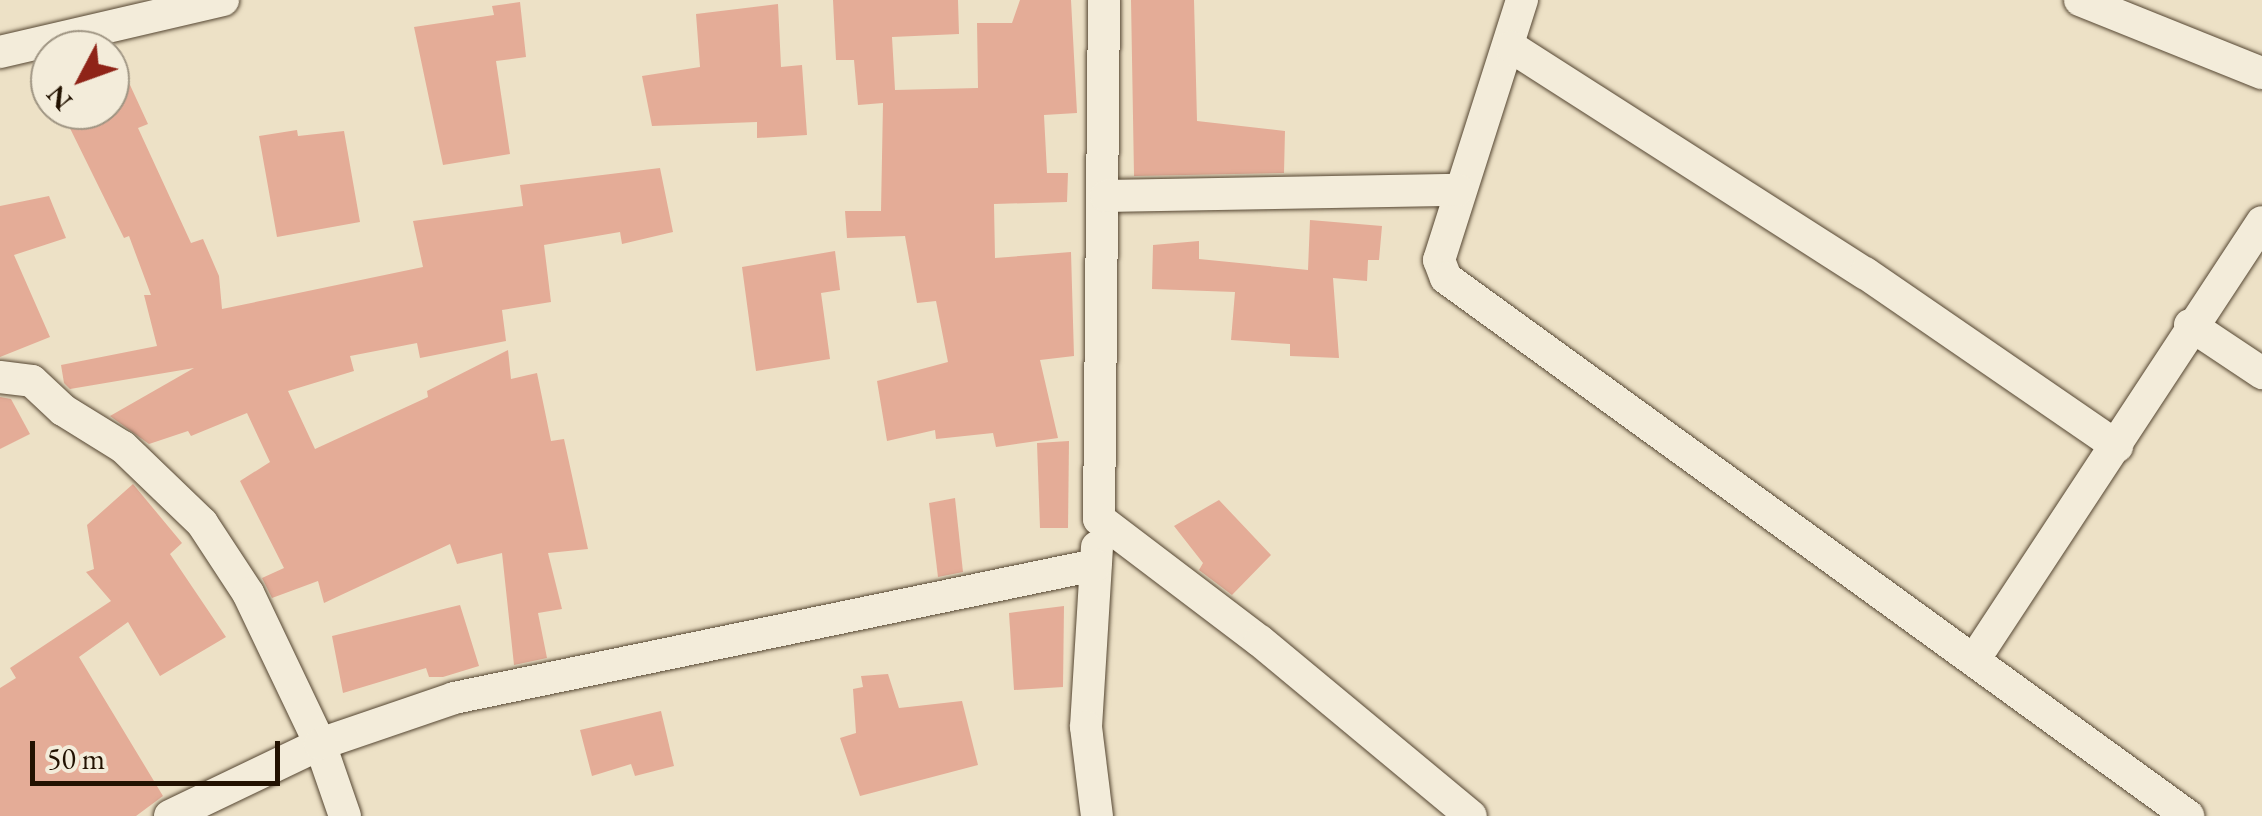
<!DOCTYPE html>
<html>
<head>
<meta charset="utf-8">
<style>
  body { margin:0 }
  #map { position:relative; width:2262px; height:816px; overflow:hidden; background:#ede1c6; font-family:"EB Garamond",serif }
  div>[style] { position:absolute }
  .building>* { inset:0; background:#e4ac97 }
  .roads { filter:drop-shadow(0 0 2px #554632) drop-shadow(0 0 2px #554632) }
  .street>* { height:32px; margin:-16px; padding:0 16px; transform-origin:16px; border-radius:16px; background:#f3ecda }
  span { translate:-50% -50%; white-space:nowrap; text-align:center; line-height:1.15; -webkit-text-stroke:10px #f3ecda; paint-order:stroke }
  .north { position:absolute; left:30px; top:30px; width:100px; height:100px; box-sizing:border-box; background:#f3ecda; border:2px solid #9f9583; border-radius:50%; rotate:229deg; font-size:28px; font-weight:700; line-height:40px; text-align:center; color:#221201 }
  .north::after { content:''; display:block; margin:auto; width:35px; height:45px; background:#8f2418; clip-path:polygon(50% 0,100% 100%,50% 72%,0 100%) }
  .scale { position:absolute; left:30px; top:741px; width:250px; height:45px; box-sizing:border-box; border:5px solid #221201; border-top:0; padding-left:12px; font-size:30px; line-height:35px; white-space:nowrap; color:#221201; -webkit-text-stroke:8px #f3ecda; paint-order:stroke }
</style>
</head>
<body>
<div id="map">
  <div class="building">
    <i style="clip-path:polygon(833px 0,958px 0,959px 34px,892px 37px,895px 90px,978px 88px,977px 23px,1012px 23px,1020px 0,1071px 0,1077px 113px,1044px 115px,1047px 173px,1068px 173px,1067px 202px,994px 204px,995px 258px,1071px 252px,1074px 356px,1040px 360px,1058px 438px,996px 447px,993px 433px,936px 439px,935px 430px,887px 441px,877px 381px,948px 362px,936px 301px,917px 303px,905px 236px,847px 238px,845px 211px,881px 211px,883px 103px,858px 105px,854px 60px,836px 60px)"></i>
    <i style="clip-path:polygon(1131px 0,1194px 0,1197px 121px,1285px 131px,1284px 173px,1134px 176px)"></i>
    <i style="clip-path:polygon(520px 2px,526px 57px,496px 61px,510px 154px,443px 165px,414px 27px,494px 15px,492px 6px)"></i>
    <i style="clip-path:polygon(778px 4px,781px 67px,802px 65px,807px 135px,757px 138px,757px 122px,652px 126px,642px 76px,700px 67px,696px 14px)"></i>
    <i style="clip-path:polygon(112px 46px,148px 124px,138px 128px,191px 243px,203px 239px,219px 276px,222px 309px,423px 267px,413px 221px,523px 206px,520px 185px,660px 168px,673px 232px,622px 244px,620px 232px,544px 245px,551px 302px,502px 310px,506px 341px,420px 358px,417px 343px,350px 356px,354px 371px,288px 391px,315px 449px,428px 397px,427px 391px,508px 350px,511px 379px,537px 373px,551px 441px,564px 439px,588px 549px,548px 553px,562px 609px,538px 613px,547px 658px,514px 665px,502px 553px,457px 564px,450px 544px,324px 603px,318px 581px,272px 598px,262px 578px,284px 568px,240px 481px,270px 462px,247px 413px,191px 436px,188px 431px,149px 444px,110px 416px,194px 368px,70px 389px,64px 383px,61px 365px,157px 346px,144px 295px,151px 295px,129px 236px,124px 238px,61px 110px,110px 110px)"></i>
    <i style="clip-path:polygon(297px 130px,298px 136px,344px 131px,360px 222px,277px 237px,259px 136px)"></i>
    <i style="clip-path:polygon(49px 196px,66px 238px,14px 255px,50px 337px,0 357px,0 206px)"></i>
    <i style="clip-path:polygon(1310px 220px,1382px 226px,1379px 260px,1368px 260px,1367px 281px,1333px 278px,1339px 358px,1290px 356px,1290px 344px,1231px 340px,1235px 292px,1152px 289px,1153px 245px,1199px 241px,1199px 259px,1308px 270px)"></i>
    <i style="clip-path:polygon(835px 251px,840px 290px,821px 293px,830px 359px,756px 371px,742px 267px)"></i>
    <i style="clip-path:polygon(0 397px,11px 399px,30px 434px,0 449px)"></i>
    <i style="clip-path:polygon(1069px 441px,1068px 528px,1040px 528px,1037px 443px)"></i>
    <i style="clip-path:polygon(133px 484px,182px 543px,170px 554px,226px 637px,160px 676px,128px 622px,79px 657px,163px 796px,136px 816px,0 816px,0 688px,16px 678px,10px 668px,111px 601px,86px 572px,94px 569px,87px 525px)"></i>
    <i style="clip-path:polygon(955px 498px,963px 572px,938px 577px,929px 503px)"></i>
    <i style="clip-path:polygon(1219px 500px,1271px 555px,1232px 595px,1199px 570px,1203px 563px,1174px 526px)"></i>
    <i style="clip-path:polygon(460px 605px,479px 666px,443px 677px,429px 677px,426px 668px,343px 693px,332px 636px)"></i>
    <i style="clip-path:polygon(1064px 606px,1063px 687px,1014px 690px,1009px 613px)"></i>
    <i style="clip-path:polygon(888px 674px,899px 708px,962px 701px,978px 765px,860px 796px,840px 738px,856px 733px,853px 689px,863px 687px,861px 676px)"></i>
    <i style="clip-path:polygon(661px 711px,674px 766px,635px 776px,631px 764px,592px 776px,580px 730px)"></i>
  </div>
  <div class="roads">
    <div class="street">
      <i style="left:1104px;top:0;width:519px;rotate:90.55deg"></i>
      <i style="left:1099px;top:519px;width:202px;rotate:37.2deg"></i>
      <i style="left:1260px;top:641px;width:274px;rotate:39.7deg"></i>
      <i style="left:1522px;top:0;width:273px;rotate:107.7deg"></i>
      <i style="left:1439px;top:260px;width:19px;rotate:69deg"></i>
      <i style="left:1446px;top:278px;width:917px;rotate:35.94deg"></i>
      <i style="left:2080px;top:0;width:196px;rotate:21.9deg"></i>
      <i style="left:1511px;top:47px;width:420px;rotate:32.6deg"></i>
      <i style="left:1865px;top:273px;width:306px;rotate:34.5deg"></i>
      <i style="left:0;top:52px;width:229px;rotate:-13.1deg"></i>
      <i style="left:1106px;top:196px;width:352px;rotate:-1deg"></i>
      <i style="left:2190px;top:325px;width:87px;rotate:33.7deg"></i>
      <i style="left:0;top:377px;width:32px;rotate:7deg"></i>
      <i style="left:32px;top:381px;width:42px;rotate:43.1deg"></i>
      <i style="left:63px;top:410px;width:70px;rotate:31.7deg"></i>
      <i style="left:123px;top:447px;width:110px;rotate:43.9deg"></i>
      <i style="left:202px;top:523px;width:84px;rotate:56.7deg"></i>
      <i style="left:248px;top:593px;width:167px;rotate:64.5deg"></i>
      <i style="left:320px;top:744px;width:76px;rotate:70.9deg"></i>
      <i style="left:1097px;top:547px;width:180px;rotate:93.5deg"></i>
      <i style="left:1086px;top:727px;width:90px;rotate:83deg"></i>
      <i style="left:1974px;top:660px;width:524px;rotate:-56.67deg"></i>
      <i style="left:170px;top:816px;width:166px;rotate:-25.6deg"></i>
      <i style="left:320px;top:744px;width:142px;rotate:-18.9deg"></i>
      <i style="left:454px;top:698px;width:655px;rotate:-11.72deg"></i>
    </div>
  </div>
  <div class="north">N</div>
  <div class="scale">50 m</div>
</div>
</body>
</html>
